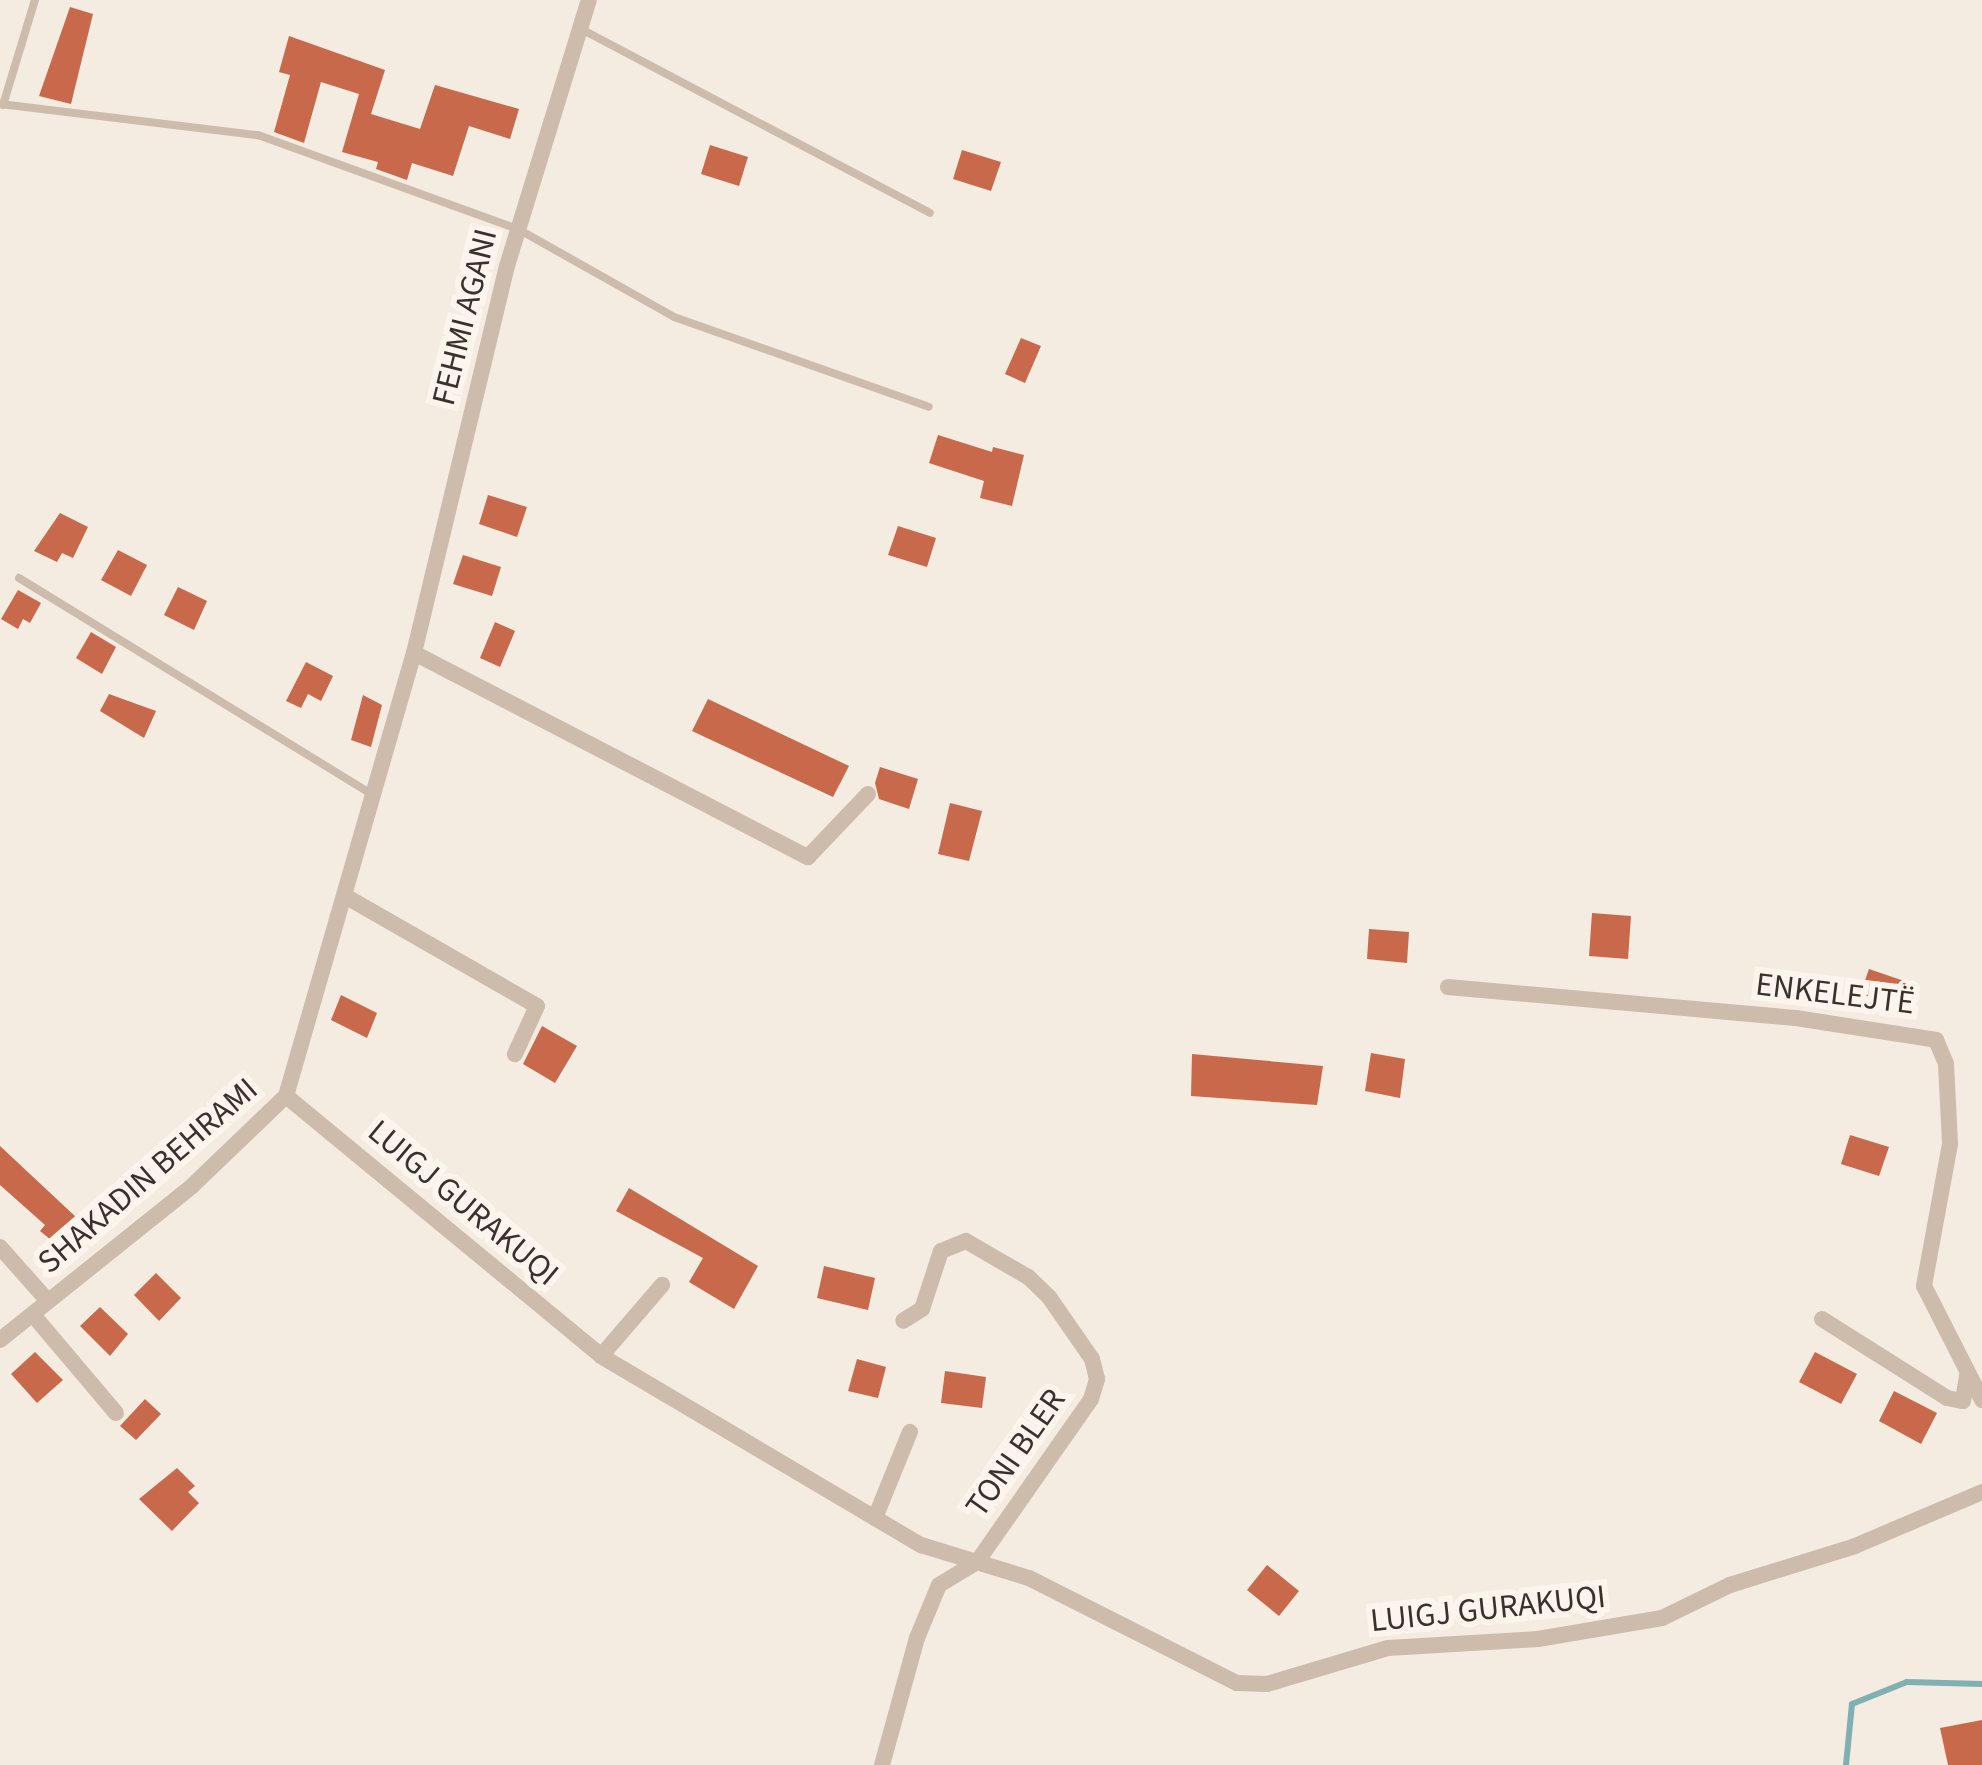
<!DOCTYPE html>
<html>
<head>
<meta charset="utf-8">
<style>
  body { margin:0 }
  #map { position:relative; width:1982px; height:1765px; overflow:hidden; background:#f4ebe1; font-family:"Source Sans 3",sans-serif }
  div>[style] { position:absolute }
  .stream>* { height:6px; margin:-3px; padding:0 3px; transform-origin:3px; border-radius:3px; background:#7fb0b2 }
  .building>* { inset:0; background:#c8694b }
  .lane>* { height:8px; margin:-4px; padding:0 4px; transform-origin:4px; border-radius:4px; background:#cdbbac }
  .street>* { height:16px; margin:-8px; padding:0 8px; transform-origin:8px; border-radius:8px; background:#cdbbac }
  span { translate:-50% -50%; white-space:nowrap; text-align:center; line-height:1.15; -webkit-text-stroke:12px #fbf5ee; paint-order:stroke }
  .street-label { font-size:33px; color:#3b302b }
</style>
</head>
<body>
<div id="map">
  <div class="stream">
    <i style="left:1846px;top:1765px;width:61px;rotate:-84.4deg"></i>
    <i style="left:1852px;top:1704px;width:59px;rotate:-21.8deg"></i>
    <i style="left:1907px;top:1682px;width:75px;rotate:1.5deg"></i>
  </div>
  <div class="building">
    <i style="clip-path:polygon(70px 7px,93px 14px,71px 104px,39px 96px)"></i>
    <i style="clip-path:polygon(289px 36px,385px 70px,371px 114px,420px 129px,435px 85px,519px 109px,510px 139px,469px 126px,453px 176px,412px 163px,407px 180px,376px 169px,378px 162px,342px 152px,359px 94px,321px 82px,304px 143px,274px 132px,290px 75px,279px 72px)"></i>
    <i style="clip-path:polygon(710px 145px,748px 157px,739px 186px,701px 174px)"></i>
    <i style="clip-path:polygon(962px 150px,1001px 162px,991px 191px,953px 179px)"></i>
    <i style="clip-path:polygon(1021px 338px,1041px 346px,1025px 383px,1005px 374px)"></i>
    <i style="clip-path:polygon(938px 435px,992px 452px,993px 447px,1024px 455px,1012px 506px,980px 498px,984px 481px,929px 463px)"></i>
    <i style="clip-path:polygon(488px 495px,527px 507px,517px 537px,479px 524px)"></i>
    <i style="clip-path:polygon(60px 513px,88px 527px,73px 558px,62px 553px,57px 562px,34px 551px)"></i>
    <i style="clip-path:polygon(898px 526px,936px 538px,927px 567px,888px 555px)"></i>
    <i style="clip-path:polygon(118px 550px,147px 565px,131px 596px,101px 580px)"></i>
    <i style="clip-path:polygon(463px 555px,501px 567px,492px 596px,453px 584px)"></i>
    <i style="clip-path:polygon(178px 587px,207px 601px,194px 630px,164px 615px)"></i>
    <i style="clip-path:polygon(18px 590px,41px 603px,30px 623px,23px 619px,18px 629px,1px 619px)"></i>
    <i style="clip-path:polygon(495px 622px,515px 631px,500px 667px,480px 658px)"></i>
    <i style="clip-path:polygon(91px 632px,116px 647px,102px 674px,76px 658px)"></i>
    <i style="clip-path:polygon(306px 662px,333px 676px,321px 701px,308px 694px,301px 708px,286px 701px)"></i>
    <i style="clip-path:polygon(109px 694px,156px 711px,144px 738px,100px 711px)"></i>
    <i style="clip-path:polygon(363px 695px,382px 705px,371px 747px,351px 740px)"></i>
    <i style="clip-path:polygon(708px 699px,849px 766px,833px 797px,692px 731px)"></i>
    <i style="clip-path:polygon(880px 767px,918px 779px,909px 809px,879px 799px,875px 783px)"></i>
    <i style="clip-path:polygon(950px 803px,982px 811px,969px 861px,938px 854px)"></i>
    <i style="clip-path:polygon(1592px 913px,1631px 916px,1628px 959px,1589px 956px)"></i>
    <i style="clip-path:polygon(1369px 929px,1409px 932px,1407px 963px,1367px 959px)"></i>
    <i style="clip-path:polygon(1869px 969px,1907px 982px,1898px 1011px,1859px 998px)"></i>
    <i style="clip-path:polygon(341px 995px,377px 1013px,367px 1038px,331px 1020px)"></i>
    <i style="clip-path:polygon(542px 1026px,577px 1046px,555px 1083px,523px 1064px)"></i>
    <i style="clip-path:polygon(1371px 1053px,1405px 1059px,1400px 1098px,1365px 1091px)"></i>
    <i style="clip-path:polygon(1192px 1054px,1323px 1066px,1317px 1105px,1191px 1096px)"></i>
    <i style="clip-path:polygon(1850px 1135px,1889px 1147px,1879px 1176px,1841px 1164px)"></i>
    <i style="clip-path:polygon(0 1146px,92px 1232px,72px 1257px,40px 1231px,45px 1225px,0 1185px)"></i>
    <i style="clip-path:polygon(629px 1188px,758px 1266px,734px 1309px,689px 1282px,703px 1258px,616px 1211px)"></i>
    <i style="clip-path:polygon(824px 1266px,875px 1278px,868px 1310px,817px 1298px)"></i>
    <i style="clip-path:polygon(156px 1273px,181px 1298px,159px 1321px,134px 1295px)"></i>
    <i style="clip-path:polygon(100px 1307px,128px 1334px,110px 1356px,80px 1326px)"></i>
    <i style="clip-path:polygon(35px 1352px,63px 1380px,37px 1403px,11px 1374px)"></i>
    <i style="clip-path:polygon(1815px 1352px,1857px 1374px,1841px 1404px,1799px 1382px)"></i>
    <i style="clip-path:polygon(857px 1359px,886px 1367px,878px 1398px,848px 1391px)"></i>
    <i style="clip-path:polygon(945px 1371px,986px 1377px,982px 1408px,941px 1403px)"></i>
    <i style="clip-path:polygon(1894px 1391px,1937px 1413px,1921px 1444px,1879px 1421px)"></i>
    <i style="clip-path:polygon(145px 1399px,161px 1414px,136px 1440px,120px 1426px)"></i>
    <i style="clip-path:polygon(177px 1468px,195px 1486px,188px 1492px,199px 1503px,172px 1531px,139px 1499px)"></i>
    <i style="clip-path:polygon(1267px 1565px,1299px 1591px,1279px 1616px,1247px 1590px)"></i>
    <i style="clip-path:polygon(1982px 1720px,1982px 1765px,1948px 1765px,1940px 1728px)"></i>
  </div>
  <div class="lane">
    <i style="left:583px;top:30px;width:392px;rotate:27.8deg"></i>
    <i style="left:0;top:104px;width:260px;rotate:6.9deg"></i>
    <i style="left:258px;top:135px;width:276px;rotate:19.9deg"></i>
    <i style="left:518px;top:229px;width:179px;rotate:29.4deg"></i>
    <i style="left:674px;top:317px;width:270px;rotate:19.4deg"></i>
    <i style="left:3px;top:105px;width:110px;rotate:-73.1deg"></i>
    <i style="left:19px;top:578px;width:413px;rotate:31.5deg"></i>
  </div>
  <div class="street">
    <i style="left:414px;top:653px;width:444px;rotate:27.4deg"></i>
    <i style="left:808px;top:857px;width:87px;rotate:-46.4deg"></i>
    <i style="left:345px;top:896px;width:221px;rotate:29.8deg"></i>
    <i style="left:537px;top:1006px;width:53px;rotate:114.6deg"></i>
    <i style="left:1448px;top:987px;width:349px;rotate:5.1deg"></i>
    <i style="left:1796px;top:1018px;width:142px;rotate:8.9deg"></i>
    <i style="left:1936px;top:1040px;width:26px;rotate:67deg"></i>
    <i style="left:1946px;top:1064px;width:80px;rotate:87.1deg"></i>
    <i style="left:1950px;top:1144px;width:144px;rotate:100.4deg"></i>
    <i style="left:1924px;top:1286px;width:128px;rotate:63deg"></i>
    <i style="left:286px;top:1096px;width:408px;rotate:39.5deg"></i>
    <i style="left:601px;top:1356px;width:372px;rotate:30.6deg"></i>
    <i style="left:921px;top:1545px;width:113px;rotate:17deg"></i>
    <i style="left:1029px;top:1578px;width:233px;rotate:26.8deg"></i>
    <i style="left:1237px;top:1683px;width:30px;rotate:2deg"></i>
    <i style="left:1267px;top:1684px;width:126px;rotate:-16.6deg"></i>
    <i style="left:1388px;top:1648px;width:150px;rotate:-3.4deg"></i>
    <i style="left:1538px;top:1639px;width:126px;rotate:-9.6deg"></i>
    <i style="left:1662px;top:1618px;width:76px;rotate:-25.9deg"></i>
    <i style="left:1730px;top:1585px;width:131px;rotate:-17.3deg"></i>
    <i style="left:1855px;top:1546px;width:138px;rotate:-23deg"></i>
    <i style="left:286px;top:1096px;width:461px;rotate:-73.9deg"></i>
    <i style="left:414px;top:653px;width:398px;rotate:-76.5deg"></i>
    <i style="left:507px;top:266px;width:278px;rotate:-72.9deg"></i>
    <i style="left:0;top:1247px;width:72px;rotate:48.4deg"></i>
    <i style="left:34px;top:1316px;width:127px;rotate:49.8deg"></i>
    <i style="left:1822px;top:1319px;width:148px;rotate:32.3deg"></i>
    <i style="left:1947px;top:1398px;width:16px;rotate:11deg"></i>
    <i style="left:1963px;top:1401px;width:26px;rotate:-81deg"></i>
    <i style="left:0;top:1340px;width:246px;rotate:-38.7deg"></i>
    <i style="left:192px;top:1186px;width:130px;rotate:-43.8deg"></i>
    <i style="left:601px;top:1356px;width:94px;rotate:-49.3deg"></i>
    <i style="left:875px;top:1518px;width:93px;rotate:-67.9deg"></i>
    <i style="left:882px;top:1765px;width:132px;rotate:-74.6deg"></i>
    <i style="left:917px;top:1638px;width:57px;rotate:-67.5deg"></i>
    <i style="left:939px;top:1585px;width:44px;rotate:-31.2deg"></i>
    <i style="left:977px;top:1562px;width:199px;rotate:-55deg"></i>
    <i style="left:1091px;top:1399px;width:21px;rotate:-73deg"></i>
    <i style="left:1097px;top:1379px;width:21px;rotate:-104deg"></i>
    <i style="left:1092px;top:1359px;width:75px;rotate:-124.7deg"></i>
    <i style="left:1049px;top:1297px;width:29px;rotate:-136deg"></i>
    <i style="left:1028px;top:1277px;width:72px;rotate:-149.9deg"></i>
    <i style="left:966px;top:1241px;width:27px;rotate:158deg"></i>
    <i style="left:941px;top:1251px;width:61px;rotate:108.1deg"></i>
    <i style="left:922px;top:1309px;width:22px;rotate:148deg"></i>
  </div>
  <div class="street-label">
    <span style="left:465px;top:317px;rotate:-76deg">FEHMI AGANI</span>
    <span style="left:1835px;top:994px;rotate:7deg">ENKELEJTË</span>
    <span style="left:148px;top:1176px;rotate:-41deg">SHAKADIN BEHRAMI</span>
    <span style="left:463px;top:1203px;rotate:40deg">LUIGJ GURAKUQI</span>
    <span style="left:1016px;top:1453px;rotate:-55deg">TONI BLER</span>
    <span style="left:1488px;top:1609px;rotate:-6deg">LUIGJ GURAKUQI</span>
  </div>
</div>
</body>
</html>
